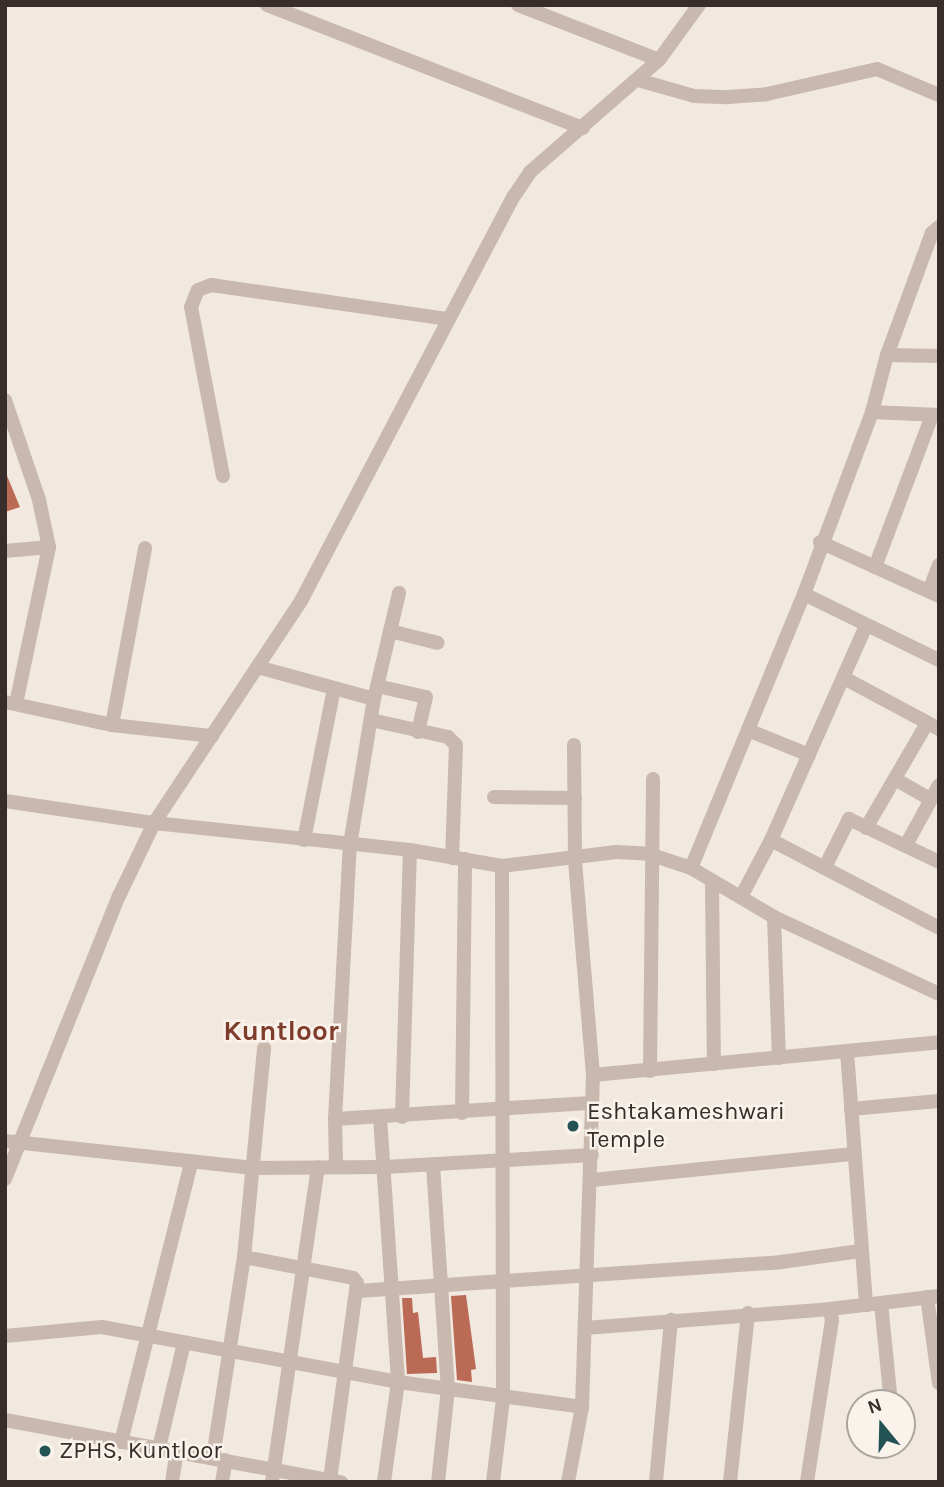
<!DOCTYPE html>
<html>
<head>
<meta charset="utf-8">
<style>
  body { margin:0 }
  #map { position:relative; width:944px; height:1487px; overflow:hidden; background:#f1e8e0; font-family:Karla,sans-serif }
  div>[style] { position:absolute }
  .building>* { inset:0; background:#ba6a55 }
  .minor>* { height:14px; margin:-7px; padding:0 7px; transform-origin:7px; border-radius:7px; background:#c8b8ad }
  .dots>* { width:19px; height:19px; translate:-50% -50%; box-sizing:border-box; border:4px solid #f9f3ec; border-radius:50% }
  span { translate:-50% -50%; white-space:nowrap; text-align:center; line-height:1.15; -webkit-text-stroke:5px #f9f3ec; paint-order:stroke }
  .poi-label { font-size:24px; color:#372e2b }
  .left { translate:0 -50%; text-align:left }
  .quarter-label { font-size:28px; color:#7f3d2c; font-weight:700 }
  .frame { position:absolute; inset:0; border:7px solid #372e2b; pointer-events:none }
  .north { position:absolute; left:846px; top:1389px; width:70px; height:70px; box-sizing:border-box; background:#f9f3ec; border:2px solid #aba49f; border-radius:50%; rotate:341deg; font-size:19px; font-weight:700; line-height:28px; text-align:center; color:#372e2b }
  .north::after { content:''; display:block; margin:auto; width:24px; height:32px; background:#245355; clip-path:polygon(50% 0,100% 100%,50% 72%,0 100%) }
</style>
</head>
<body>
<div id="map">
  <div class="building">
    <i style="clip-path:polygon(5px 471px,20px 507px,5px 512px)"></i>
    <i style="clip-path:polygon(466px 1295px,476px 1369px,471px 1370px,472px 1382px,457px 1380px,451px 1296px)"></i>
    <i style="clip-path:polygon(402px 1298px,412px 1298px,413px 1313px,418px 1312px,423px 1358px,436px 1357px,437px 1373px,407px 1374px)"></i>
  </div>
  <div class="minor">
    <i style="left:267px;top:5px;width:339px;rotate:21.3deg"></i>
    <i style="left:518px;top:5px;width:151px;rotate:21.3deg"></i>
    <i style="left:638px;top:80px;width:58px;rotate:15.9deg"></i>
    <i style="left:694px;top:96px;width:34px;rotate:2deg"></i>
    <i style="left:728px;top:97px;width:39px;rotate:-4deg"></i>
    <i style="left:767px;top:94px;width:113px;rotate:-12.8deg"></i>
    <i style="left:877px;top:69px;width:67px;rotate:22.8deg"></i>
    <i style="left:887px;top:355px;width:52px;rotate:1.1deg"></i>
    <i style="left:5px;top:400px;width:106px;rotate:71.2deg"></i>
    <i style="left:39px;top:500px;width:48px;rotate:78deg"></i>
    <i style="left:49px;top:547px;width:160px;rotate:101.9deg"></i>
    <i style="left:872px;top:412px;width:67px;rotate:2.6deg"></i>
    <i style="left:223px;top:476px;width:172px;rotate:-100.7deg"></i>
    <i style="left:191px;top:307px;width:18px;rotate:-68deg"></i>
    <i style="left:198px;top:290px;width:14px;rotate:-21deg"></i>
    <i style="left:211px;top:285px;width:238px;rotate:8.2deg"></i>
    <i style="left:820px;top:542px;width:131px;rotate:24.4deg"></i>
    <i style="left:5px;top:551px;width:44px;rotate:-5.2deg"></i>
    <i style="left:875px;top:567px;width:162px;rotate:-69.4deg"></i>
    <i style="left:929px;top:591px;width:28px;rotate:-69deg"></i>
    <i style="left:804px;top:594px;width:150px;rotate:26.1deg"></i>
    <i style="left:390px;top:631px;width:49px;rotate:14deg"></i>
    <i style="left:261px;top:668px;width:117px;rotate:15.3deg"></i>
    <i style="left:844px;top:678px;width:108px;rotate:28.2deg"></i>
    <i style="left:377px;top:686px;width:50px;rotate:12.7deg"></i>
    <i style="left:426px;top:697px;width:36px;rotate:103deg"></i>
    <i style="left:5px;top:702px;width:109px;rotate:12.1deg"></i>
    <i style="left:112px;top:725px;width:101px;rotate:6.3deg"></i>
    <i style="left:371px;top:720px;width:79px;rotate:12.4deg"></i>
    <i style="left:448px;top:737px;width:11px;rotate:45deg"></i>
    <i style="left:456px;top:745px;width:113px;rotate:92deg"></i>
    <i style="left:112px;top:725px;width:180px;rotate:-79.4deg"></i>
    <i style="left:748px;top:730px;width:66px;rotate:22.3deg"></i>
    <i style="left:895px;top:779px;width:40px;rotate:29.7deg"></i>
    <i style="left:494px;top:797px;width:81px;rotate:0.7deg"></i>
    <i style="left:5px;top:801px;width:151px;rotate:8.4deg"></i>
    <i style="left:154px;top:823px;width:257px;rotate:6deg"></i>
    <i style="left:410px;top:850px;width:93px;rotate:9.9deg"></i>
    <i style="left:502px;top:866px;width:115px;rotate:-7deg"></i>
    <i style="left:616px;top:852px;width:33px;rotate:3deg"></i>
    <i style="left:649px;top:854px;width:44px;rotate:18.4deg"></i>
    <i style="left:691px;top:868px;width:96px;rotate:30.6deg"></i>
    <i style="left:774px;top:917px;width:182px;rotate:25deg"></i>
    <i style="left:866px;top:828px;width:121px;rotate:-59.8deg"></i>
    <i style="left:304px;top:840px;width:155px;rotate:-78.8deg"></i>
    <i style="left:771px;top:840px;width:190px;rotate:27.6deg"></i>
    <i style="left:906px;top:845px;width:68px;rotate:-61.2deg"></i>
    <i style="left:825px;top:867px;width:54px;rotate:-63.4deg"></i>
    <i style="left:849px;top:819px;width:100px;rotate:25.5deg"></i>
    <i style="left:691px;top:868px;width:296px;rotate:-67.6deg"></i>
    <i style="left:804px;top:594px;width:194px;rotate:-69.5deg"></i>
    <i style="left:872px;top:412px;width:59px;rotate:-75.3deg"></i>
    <i style="left:887px;top:355px;width:130px;rotate:-69.8deg"></i>
    <i style="left:932px;top:233px;width:9px;rotate:-41deg"></i>
    <i style="left:712px;top:881px;width:183px;rotate:89.4deg"></i>
    <i style="left:742px;top:895px;width:62px;rotate:-62.2deg"></i>
    <i style="left:771px;top:840px;width:234px;rotate:-66.1deg"></i>
    <i style="left:774px;top:917px;width:141px;rotate:88deg"></i>
    <i style="left:847px;top:1051px;width:255px;rotate:85.7deg"></i>
    <i style="left:650px;top:1071px;width:292px;rotate:-89.4deg"></i>
    <i style="left:593px;top:1075px;width:348px;rotate:-5.4deg"></i>
    <i style="left:851px;top:1109px;width:88px;rotate:-5.2deg"></i>
    <i style="left:462px;top:1113px;width:254px;rotate:-89.3deg"></i>
    <i style="left:380px;top:1117px;width:266px;rotate:86.1deg"></i>
    <i style="left:398px;top:1382px;width:101px;rotate:98deg"></i>
    <i style="left:402px;top:1117px;width:267px;rotate:-88.3deg"></i>
    <i style="left:335px;top:1119px;width:257px;rotate:-3.6deg"></i>
    <i style="left:5px;top:1141px;width:250px;rotate:6.2deg"></i>
    <i style="left:254px;top:1168px;width:131px;rotate:-0.4deg"></i>
    <i style="left:385px;top:1167px;width:207px;rotate:-3.3deg"></i>
    <i style="left:433px;top:1165px;width:225px;rotate:86.2deg"></i>
    <i style="left:448px;top:1389px;width:94px;rotate:96.1deg"></i>
    <i style="left:336px;top:1166px;width:47px;rotate:-91.2deg"></i>
    <i style="left:335px;top:1119px;width:274px;rotate:-86.9deg"></i>
    <i style="left:350px;top:845px;width:148px;rotate:-80.7deg"></i>
    <i style="left:374px;top:699px;width:109px;rotate:-76.7deg"></i>
    <i style="left:5px;top:1179px;width:305px;rotate:-68.1deg"></i>
    <i style="left:119px;top:896px;width:81px;rotate:-64.4deg"></i>
    <i style="left:154px;top:823px;width:268px;rotate:-56.5deg"></i>
    <i style="left:302px;top:599px;width:455px;rotate:-62.3deg"></i>
    <i style="left:514px;top:196px;width:29px;rotate:-56deg"></i>
    <i style="left:530px;top:172px;width:171px;rotate:-41deg"></i>
    <i style="left:659px;top:60px;width:68px;rotate:-54deg"></i>
    <i style="left:592px;top:1180px;width:263px;rotate:-5.7deg"></i>
    <i style="left:244px;top:1257px;width:111px;rotate:10.9deg"></i>
    <i style="left:353px;top:1278px;width:6px;rotate:51deg"></i>
    <i style="left:357px;top:1283px;width:198px;rotate:97.8deg"></i>
    <i style="left:358px;top:1291px;width:424px;rotate:-3.9deg"></i>
    <i style="left:781px;top:1262px;width:80px;rotate:-7.9deg"></i>
    <i style="left:927px;top:1297px;width:87px;rotate:82.1deg"></i>
    <i style="left:881px;top:1303px;width:100px;rotate:84.3deg"></i>
    <i style="left:830px;top:1309px;width:110px;rotate:-6.8deg"></i>
    <i style="left:585px;top:1328px;width:246px;rotate:-4.4deg"></i>
    <i style="left:830px;top:1309px;width:11px;rotate:80deg"></i>
    <i style="left:832px;top:1320px;width:164px;rotate:98.8deg"></i>
    <i style="left:5px;top:1336px;width:97px;rotate:-5.3deg"></i>
    <i style="left:102px;top:1327px;width:301px;rotate:10.5deg"></i>
    <i style="left:398px;top:1382px;width:186px;rotate:7.7deg"></i>
    <i style="left:5px;top:1420px;width:342px;rotate:10.5deg"></i>
    <i style="left:121px;top:1442px;width:288px;rotate:-75.9deg"></i>
    <i style="left:159px;top:1448px;width:108px;rotate:-76.6deg"></i>
    <i style="left:213px;top:1457px;width:202px;rotate:-81.2deg"></i>
    <i style="left:244px;top:1257px;width:210px;rotate:-84.5deg"></i>
    <i style="left:172px;top:1482px;width:31px;rotate:-81deg"></i>
    <i style="left:222px;top:1482px;width:22px;rotate:-80deg"></i>
    <i style="left:272px;top:1482px;width:318px;rotate:-81.7deg"></i>
    <i style="left:493px;top:1482px;width:84px;rotate:-83.1deg"></i>
    <i style="left:503px;top:1399px;width:533px;rotate:-90.11deg"></i>
    <i style="left:568px;top:1482px;width:76px;rotate:-79.4deg"></i>
    <i style="left:582px;top:1407px;width:332px;rotate:-88.1deg"></i>
    <i style="left:593px;top:1075px;width:216px;rotate:-94.8deg"></i>
    <i style="left:575px;top:860px;width:115px;rotate:-90.5deg"></i>
    <i style="left:656px;top:1482px;width:163px;rotate:-84.7deg"></i>
    <i style="left:730px;top:1482px;width:170px;rotate:-83.9deg"></i>
  </div>
  <div class="dots">
    <i style="left:573px;top:1126px;background:#245355"></i>
    <i style="left:45px;top:1451px;background:#245355"></i>
  </div>
  <div class="poi-label">
    <span class="left" style="left:587px;top:1126px">Eshtakameshwari<br>Temple</span>
    <span class="left" style="left:59px;top:1451px">ZPHS, Kuntloor</span>
  </div>
  <div class="quarter-label">
    <span style="left:281px;top:1031px">Kuntloor</span>
  </div>
  <div class="frame"></div>
  <div class="north">N</div>
</div>
</body>
</html>
